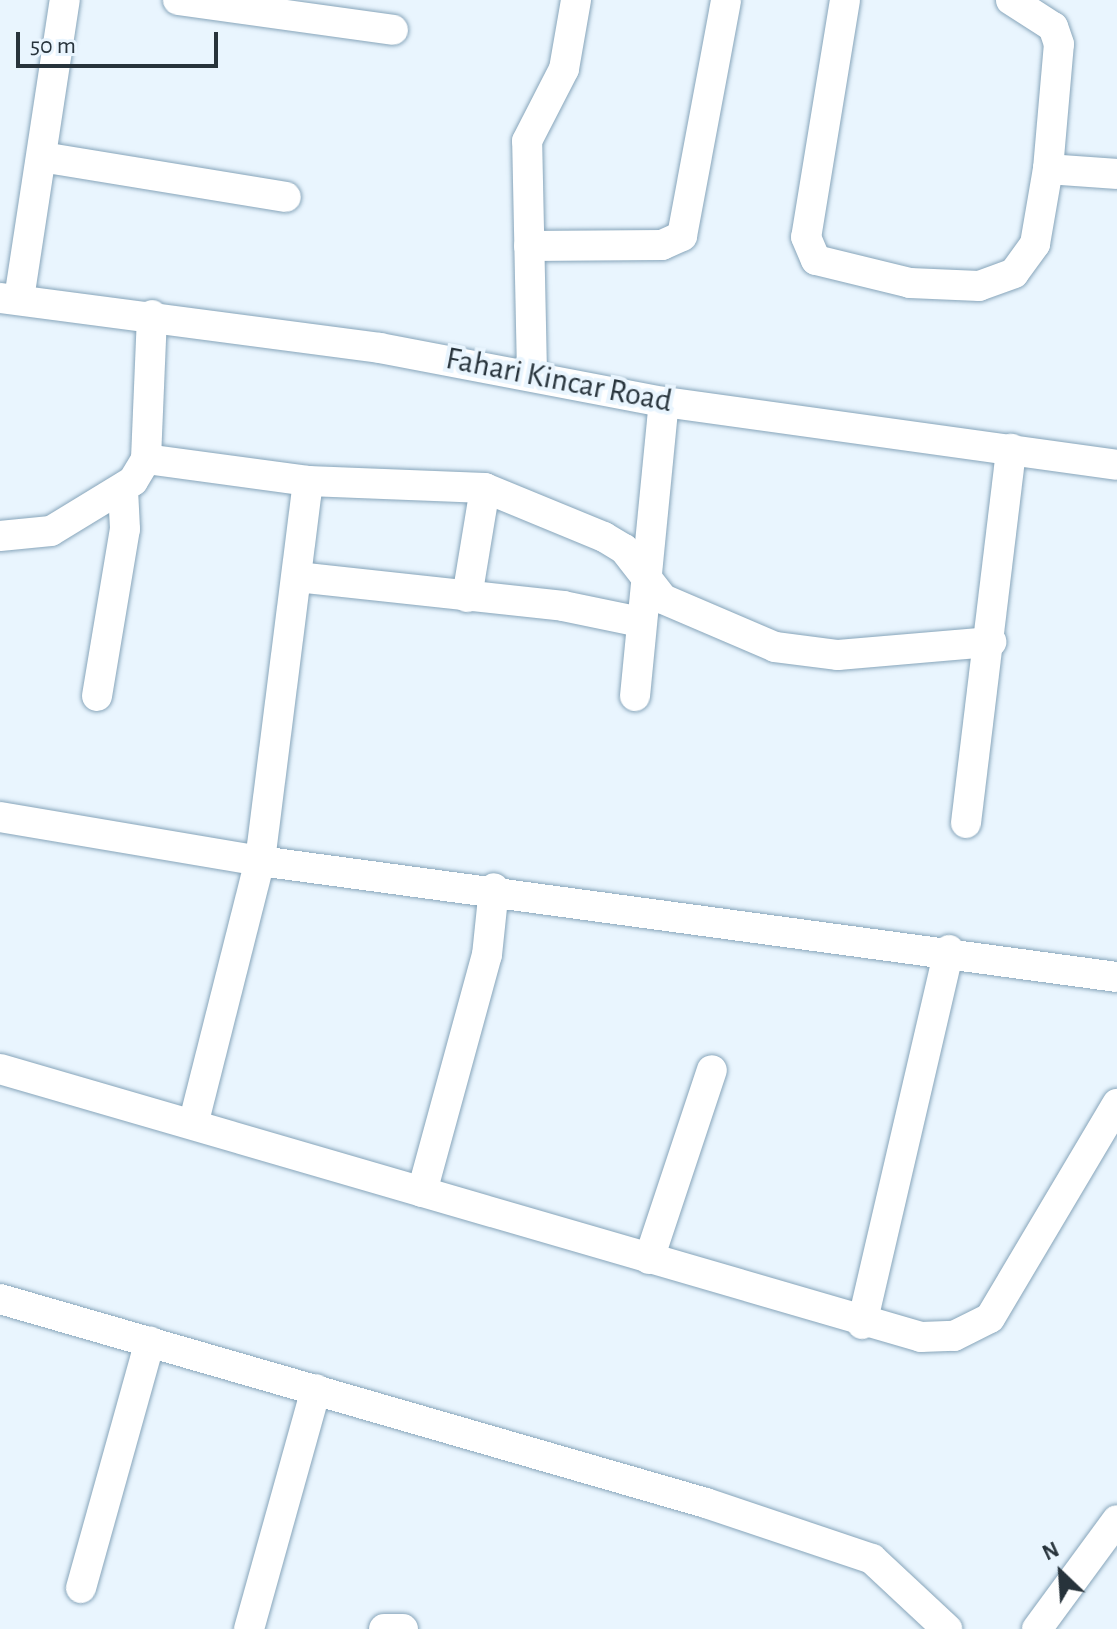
<!DOCTYPE html>
<html>
<head>
<meta charset="utf-8">
<style>
  body { margin:0 }
  #map { position:relative; width:1117px; height:1629px; overflow:hidden; background:#e9f5fe; font-family:"Alegreya Sans",sans-serif }
  div>[style] { position:absolute }
  .roads { filter:drop-shadow(0 0 2px #87a5ba) drop-shadow(0 0 2px #87a5ba) }
  .minor>* { height:30px; margin:-15px; padding:0 15px; transform-origin:15px; border-radius:15px; background:#fff }
  span { translate:-50% -50%; white-space:nowrap; text-align:center; line-height:1.15; -webkit-text-stroke:8px #e9f5fe; paint-order:stroke }
  .street-label { font-size:32px; color:#27333b }
  .north { position:absolute; left:1021px; top:1533px; width:80px; height:80px; -webkit-text-stroke:6px #e9f5fe; paint-order:stroke; rotate:335deg; font-size:22px; font-weight:700; line-height:32px; text-align:center; color:#27333b }
  .north::after { content:''; display:block; margin:auto; width:28px; height:36px; background:#27333b; clip-path:polygon(50% 0,100% 100%,50% 72%,0 100%) }
  .scale { position:absolute; left:16px; top:32px; width:202px; height:36px; box-sizing:border-box; border:4px solid #27333b; border-top:0; padding-left:10px; font-size:24px; line-height:28px; white-space:nowrap; color:#27333b; -webkit-text-stroke:6px #e9f5fe; paint-order:stroke }
</style>
</head>
<body>
<div id="map">
  <div class="roads">
    <div class="minor">
      <i style="left:178px;top:0;width:217px;rotate:7.9deg"></i>
      <i style="left:845px;top:0;width:240px;rotate:99.3deg"></i>
      <i style="left:806px;top:237px;width:25px;rotate:67deg"></i>
      <i style="left:816px;top:260px;width:97px;rotate:13.7deg"></i>
      <i style="left:910px;top:283px;width:69px;rotate:2.5deg"></i>
      <i style="left:979px;top:286px;width:37px;rotate:-20deg"></i>
      <i style="left:1014px;top:273px;width:36px;rotate:-54deg"></i>
      <i style="left:1035px;top:244px;width:76px;rotate:-80.2deg"></i>
      <i style="left:1048px;top:169px;width:125px;rotate:-85deg"></i>
      <i style="left:1059px;top:44px;width:18px;rotate:-109deg"></i>
      <i style="left:1053px;top:27px;width:50px;rotate:-147.3deg"></i>
      <i style="left:42px;top:157px;width:247px;rotate:9.3deg"></i>
      <i style="left:1048px;top:169px;width:69px;rotate:4.1deg"></i>
      <i style="left:529px;top:246px;width:133px;rotate:-0.4deg"></i>
      <i style="left:662px;top:245px;width:22px;rotate:-24deg"></i>
      <i style="left:682px;top:236px;width:240px;rotate:-79.4deg"></i>
      <i style="left:0;top:298px;width:383px;rotate:7.5deg"></i>
      <i style="left:380px;top:348px;width:289px;rotate:10.8deg"></i>
      <i style="left:664px;top:402px;width:457px;rotate:7.9deg"></i>
      <i style="left:19px;top:299px;width:303px;rotate:-81.3deg"></i>
      <i style="left:532px;top:373px;width:232px;rotate:-91.2deg"></i>
      <i style="left:527px;top:141px;width:81px;rotate:-62.8deg"></i>
      <i style="left:564px;top:69px;width:70px;rotate:-80.1deg"></i>
      <i style="left:146px;top:459px;width:163px;rotate:7.7deg"></i>
      <i style="left:308px;top:481px;width:177px;rotate:2.3deg"></i>
      <i style="left:485px;top:488px;width:129px;rotate:22.4deg"></i>
      <i style="left:604px;top:537px;width:23px;rotate:31deg"></i>
      <i style="left:624px;top:549px;width:63px;rotate:52deg"></i>
      <i style="left:663px;top:599px;width:122px;rotate:23.2deg"></i>
      <i style="left:775px;top:647px;width:64px;rotate:7.2deg"></i>
      <i style="left:838px;top:655px;width:154px;rotate:-4.9deg"></i>
      <i style="left:0;top:536px;width:51px;rotate:-5.6deg"></i>
      <i style="left:51px;top:531px;width:96px;rotate:-31.4deg"></i>
      <i style="left:133px;top:481px;width:26px;rotate:-59deg"></i>
      <i style="left:146px;top:459px;width:144px;rotate:-87.6deg"></i>
      <i style="left:297px;top:577px;width:268px;rotate:6.2deg"></i>
      <i style="left:563px;top:606px;width:79px;rotate:11.7deg"></i>
      <i style="left:467px;top:597px;width:110px;rotate:-80.6deg"></i>
      <i style="left:97px;top:696px;width:169px;rotate:-80.5deg"></i>
      <i style="left:125px;top:529px;width:40px;rotate:-92.9deg"></i>
      <i style="left:635px;top:696px;width:295px;rotate:-84.4deg"></i>
      <i style="left:0;top:817px;width:264px;rotate:9.6deg"></i>
      <i style="left:260px;top:861px;width:865px;rotate:7.71deg"></i>
      <i style="left:966px;top:823px;width:377px;rotate:-83.1deg"></i>
      <i style="left:0;top:1069px;width:959px;rotate:16.22deg"></i>
      <i style="left:921px;top:1337px;width:33px;rotate:-2deg"></i>
      <i style="left:954px;top:1336px;width:40px;rotate:-26.6deg"></i>
      <i style="left:990px;top:1318px;width:249px;rotate:-59.3deg"></i>
      <i style="left:194px;top:1121px;width:268px;rotate:-75.8deg"></i>
      <i style="left:260px;top:861px;width:383px;rotate:-82.8deg"></i>
      <i style="left:422px;top:1192px;width:246px;rotate:-74.7deg"></i>
      <i style="left:487px;top:955px;width:67px;rotate:-84deg"></i>
      <i style="left:649px;top:1259px;width:199px;rotate:-71.6deg"></i>
      <i style="left:0;top:1299px;width:735px;rotate:16.12deg"></i>
      <i style="left:706px;top:1503px;width:175px;rotate:18.6deg"></i>
      <i style="left:872px;top:1559px;width:103px;rotate:43deg"></i>
      <i style="left:862px;top:1324px;width:384px;rotate:-76.9deg"></i>
      <i style="left:81px;top:1588px;width:256px;rotate:-74.4deg"></i>
      <i style="left:249px;top:1629px;width:249px;rotate:-74.4deg"></i>
      <i style="left:384px;top:1629px;width:19px"></i>
      <i style="left:1037px;top:1629px;width:135px;rotate:-53.7deg"></i>
    </div>
  </div>
  <div class="street-label">
    <span style="left:559px;top:380px;rotate:11deg">Fahari Kincar Road</span>
  </div>
  <div class="north">N</div>
  <div class="scale">50 m</div>
</div>
</body>
</html>
